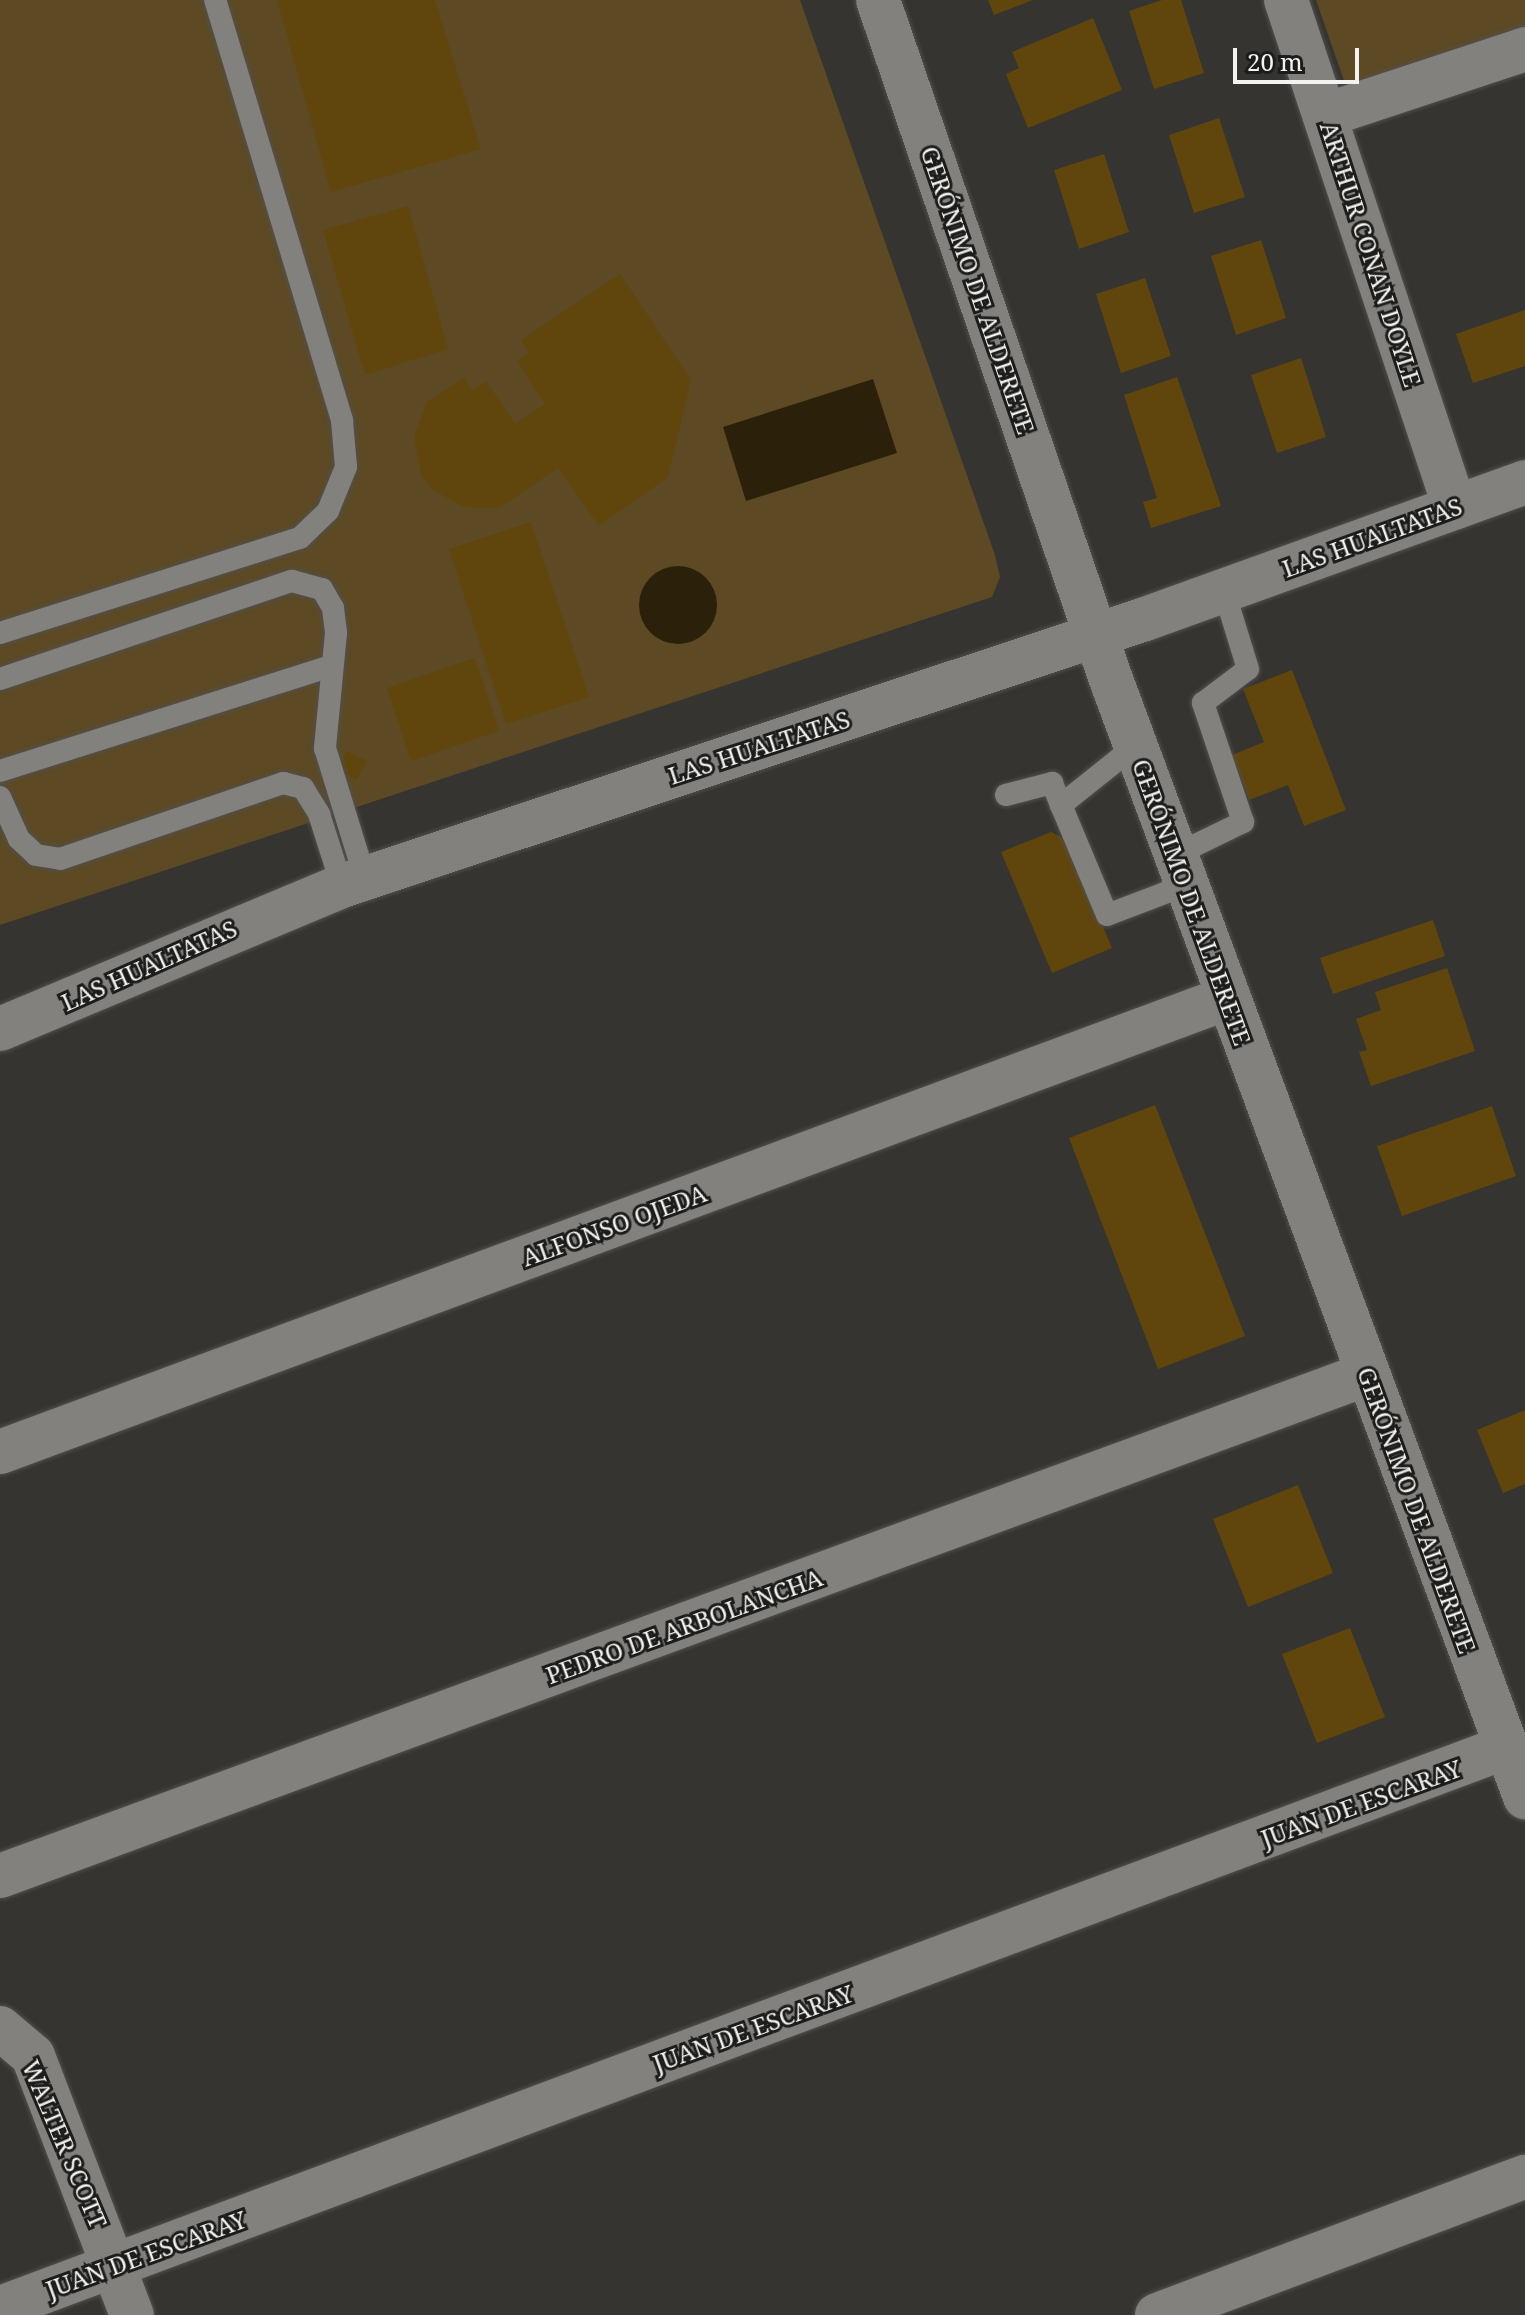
<!DOCTYPE html>
<html>
<head>
<meta charset="utf-8">
<style>
  body { margin:0 }
  #map { position:relative; width:1525px; height:2315px; overflow:hidden; background:#353431; font-family:"Noto Serif",serif }
  div>[style] { position:absolute }
  .green>* { inset:0; background:#5d4a24 }
  .water>* { inset:0; background:#2b200a }
  .round { border-radius:50% }
  .building>* { inset:0; background:#60460c }
  .roads { filter:drop-shadow(0 0 2px #514f4d) drop-shadow(0 0 2px #514f4d) }
  .service>* { height:22px; margin:-11px; padding:0 11px; transform-origin:11px; border-radius:11px; background:#83817d }
  .minor>* { height:44px; margin:-22px; padding:0 22px; transform-origin:22px; border-radius:22px; background:#83817d }
  .tertiary>* { height:44px; margin:-22px; padding:0 22px; transform-origin:22px; border-radius:22px; background:#83817d }
  .secondary>* { height:44px; margin:-22px; padding:0 22px; transform-origin:22px; border-radius:22px; background:#83817d }
  span { translate:-50% -50%; white-space:nowrap; text-align:center; line-height:1.15; -webkit-text-stroke:6px #1c1c1a; paint-order:stroke }
  .street-label { font-size:24px; color:#f4f3f1 }
  .scale { position:absolute; left:1233px; top:48px; width:126px; height:36px; box-sizing:border-box; border:4px solid #f4f3f1; border-top:0; padding-left:10px; font-size:24px; line-height:28px; white-space:nowrap; color:#f4f3f1; -webkit-text-stroke:6px #1c1c1a; paint-order:stroke }
</style>
</head>
<body>
<div id="map">
  <div class="green">
    <i style="clip-path:polygon(0 0,800px 0,995px 555px,1000px 577px,992px 597px,0 925px)"></i>
    <i style="clip-path:polygon(1316px 0,1525px 0,1525px 34px,1349px 95px)"></i>
  </div>
  <div class="water">
    <i style="clip-path:polygon(873px 379px,897px 453px,746px 501px,723px 427px)"></i>
    <i class="round" style="left:639px;top:566px;width:78px;height:78px"></i>
  </div>
  <div class="building">
    <i style="clip-path:polygon(277px 0,435px 0,481px 149px,331px 192px)"></i>
    <i style="clip-path:polygon(988px 0,1033px 0,994px 15px)"></i>
    <i style="clip-path:polygon(1162px 0,1181px 0,1204px 73px,1154px 89px,1129px 11px)"></i>
    <i style="clip-path:polygon(1093px 18px,1122px 90px,1028px 128px,1006px 74px,1019px 68px,1012px 52px)"></i>
    <i style="clip-path:polygon(1219px 118px,1245px 197px,1194px 213px,1169px 135px)"></i>
    <i style="clip-path:polygon(1104px 154px,1129px 232px,1079px 249px,1054px 170px)"></i>
    <i style="clip-path:polygon(408px 206px,448px 349px,365px 375px,323px 230px)"></i>
    <i style="clip-path:polygon(1261px 240px,1286px 318px,1236px 335px,1211px 256px)"></i>
    <i style="clip-path:polygon(620px 274px,691px 380px,668px 477px,599px 526px,558px 468px,499px 508px,463px 507px,432px 489px,421px 474px,414px 437px,427px 402px,464px 377px,472px 390px,486px 381px,515px 424px,545px 404px,517px 361px,529px 353px,521px 340px)"></i>
    <i style="clip-path:polygon(1145px 278px,1171px 356px,1121px 373px,1096px 294px)"></i>
    <i style="clip-path:polygon(1525px 310px,1525px 366px,1473px 383px,1456px 334px)"></i>
    <i style="clip-path:polygon(1301px 358px,1326px 437px,1277px 453px,1251px 375px)"></i>
    <i style="clip-path:polygon(1177px 377px,1221px 506px,1151px 528px,1143px 502px,1157px 498px,1124px 395px)"></i>
    <i style="clip-path:polygon(531px 522px,589px 697px,506px 724px,449px 549px)"></i>
    <i style="clip-path:polygon(475px 658px,499px 731px,411px 761px,387px 688px)"></i>
    <i style="clip-path:polygon(1292px 670px,1346px 810px,1304px 826px,1288px 785px,1249px 800px,1232px 755px,1264px 742px,1243px 689px)"></i>
    <i style="clip-path:polygon(347px 751px,367px 761px,357px 780px,337px 770px)"></i>
    <i style="clip-path:polygon(1051px 832px,1067px 840px,1112px 948px,1052px 973px,1001px 852px)"></i>
    <i style="clip-path:polygon(1433px 920px,1445px 956px,1333px 994px,1320px 958px)"></i>
    <i style="clip-path:polygon(1447px 968px,1475px 1051px,1371px 1086px,1359px 1052px,1367px 1050px,1356px 1019px,1381px 1010px,1375px 992px)"></i>
    <i style="clip-path:polygon(1155px 1105px,1245px 1336px,1158px 1369px,1069px 1138px)"></i>
    <i style="clip-path:polygon(1492px 1106px,1516px 1176px,1402px 1216px,1377px 1146px)"></i>
    <i style="clip-path:polygon(1525px 1410px,1525px 1484px,1503px 1493px,1477px 1430px)"></i>
    <i style="clip-path:polygon(1298px 1485px,1333px 1573px,1248px 1607px,1213px 1519px)"></i>
    <i style="clip-path:polygon(1350px 1628px,1385px 1717px,1317px 1743px,1282px 1654px)"></i>
  </div>
  <div class="roads">
    <div class="service">
      <i style="left:0;top:633px;width:315px;rotate:-17.6deg"></i>
      <i style="left:300px;top:538px;width:39px;rotate:-44deg"></i>
      <i style="left:328px;top:511px;width:48px;rotate:-67.8deg"></i>
      <i style="left:346px;top:467px;width:47px;rotate:-94.9deg"></i>
      <i style="left:342px;top:420px;width:439px;rotate:-106.8deg"></i>
      <i style="left:0;top:679px;width:308px;rotate:-18.6deg"></i>
      <i style="left:292px;top:581px;width:31px;rotate:15deg"></i>
      <i style="left:322px;top:589px;width:22px;rotate:60deg"></i>
      <i style="left:333px;top:608px;width:25px;rotate:83deg"></i>
      <i style="left:336px;top:633px;width:116px;rotate:95.5deg"></i>
      <i style="left:325px;top:748px;width:136px;rotate:72.9deg"></i>
      <i style="left:1135px;top:746px;width:95px;rotate:141.4deg"></i>
      <i style="left:1061px;top:805px;width:119px;rotate:67.3deg"></i>
      <i style="left:1107px;top:915px;width:85px;rotate:-20.8deg"></i>
      <i style="left:0;top:771px;width:347px;rotate:-17.6deg"></i>
      <i style="left:1006px;top:795px;width:48px;rotate:-14.6deg"></i>
      <i style="left:1052px;top:783px;width:24px;rotate:68deg"></i>
      <i style="left:0;top:797px;width:46px;rotate:65.7deg"></i>
      <i style="left:19px;top:839px;width:23px;rotate:43deg"></i>
      <i style="left:36px;top:855px;width:24px;rotate:9deg"></i>
      <i style="left:60px;top:859px;width:236px;rotate:-18.8deg"></i>
      <i style="left:283px;top:783px;width:21px;rotate:14deg"></i>
      <i style="left:303px;top:788px;width:31px;rotate:58deg"></i>
      <i style="left:319px;top:814px;width:76px;rotate:72.3deg"></i>
      <i style="left:1175px;top:855px;width:76px;rotate:-25.9deg"></i>
      <i style="left:1243px;top:822px;width:126px;rotate:-108.6deg"></i>
      <i style="left:1203px;top:703px;width:56px;rotate:-37.1deg"></i>
      <i style="left:1248px;top:669px;width:82px;rotate:-107.1deg"></i>
    </div>
    <div class="minor">
      <i style="left:1286px;top:0;width:535px;rotate:71.6deg"></i>
      <i style="left:1326px;top:115px;width:210px;rotate:-18.3deg"></i>
      <i style="left:0;top:1452px;width:1308px;rotate:-20.3deg"></i>
      <i style="left:0;top:1876px;width:1456px;rotate:-20.16deg"></i>
      <i style="left:0;top:2028px;width:43px;rotate:40.3deg"></i>
      <i style="left:33px;top:2056px;width:277px;rotate:69.1deg"></i>
      <i style="left:0;top:2308px;width:1607px;rotate:-20.43deg"></i>
      <i style="left:1157px;top:2315px;width:393px;rotate:-20.6deg"></i>
    </div>
    <div class="tertiary">
      <i style="left:0;top:1029px;width:371px;rotate:-22.7deg"></i>
      <i style="left:342px;top:886px;width:846px;rotate:-18.39deg"></i>
      <i style="left:1145px;top:619px;width:404px;rotate:-19.8deg"></i>
    </div>
    <div class="secondary">
      <i style="left:878px;top:0;width:712px;rotate:71.08deg"></i>
      <i style="left:1109px;top:674px;width:1198px;rotate:69.67deg"></i>
    </div>
  </div>
  <div class="street-label">
    <span style="left:1371px;top:254px;rotate:72deg">ARTHUR CONAN DOYLE</span>
    <span style="left:978px;top:290px;rotate:71deg">GERÓNIMO DE ALDERETE</span>
    <span style="left:1372px;top:537px;rotate:-20deg">LAS HUALTATAS</span>
    <span style="left:759px;top:747px;rotate:-18deg">LAS HUALTATAS</span>
    <span style="left:1192px;top:902px;rotate:70deg">GERÓNIMO DE ALDERETE</span>
    <span style="left:149px;top:965px;rotate:-24deg">LAS HUALTATAS</span>
    <span style="left:614px;top:1225px;rotate:-20deg">ALFONSO OJEDA</span>
    <span style="left:1417px;top:1510px;rotate:70deg">GERÓNIMO DE ALDERETE</span>
    <span style="left:684px;top:1626px;rotate:-20deg">PEDRO DE ARBOLANCHA</span>
    <span style="left:1361px;top:1803px;rotate:-20deg">JUAN DE ESCARAY</span>
    <span style="left:753px;top:2028px;rotate:-20deg">JUAN DE ESCARAY</span>
    <span style="left:65px;top:2144px;rotate:67deg">WALTER SCOTT</span>
    <span style="left:146px;top:2254px;rotate:-20deg">JUAN DE ESCARAY</span>
  </div>
  <div class="scale">20 m</div>
</div>
</body>
</html>
